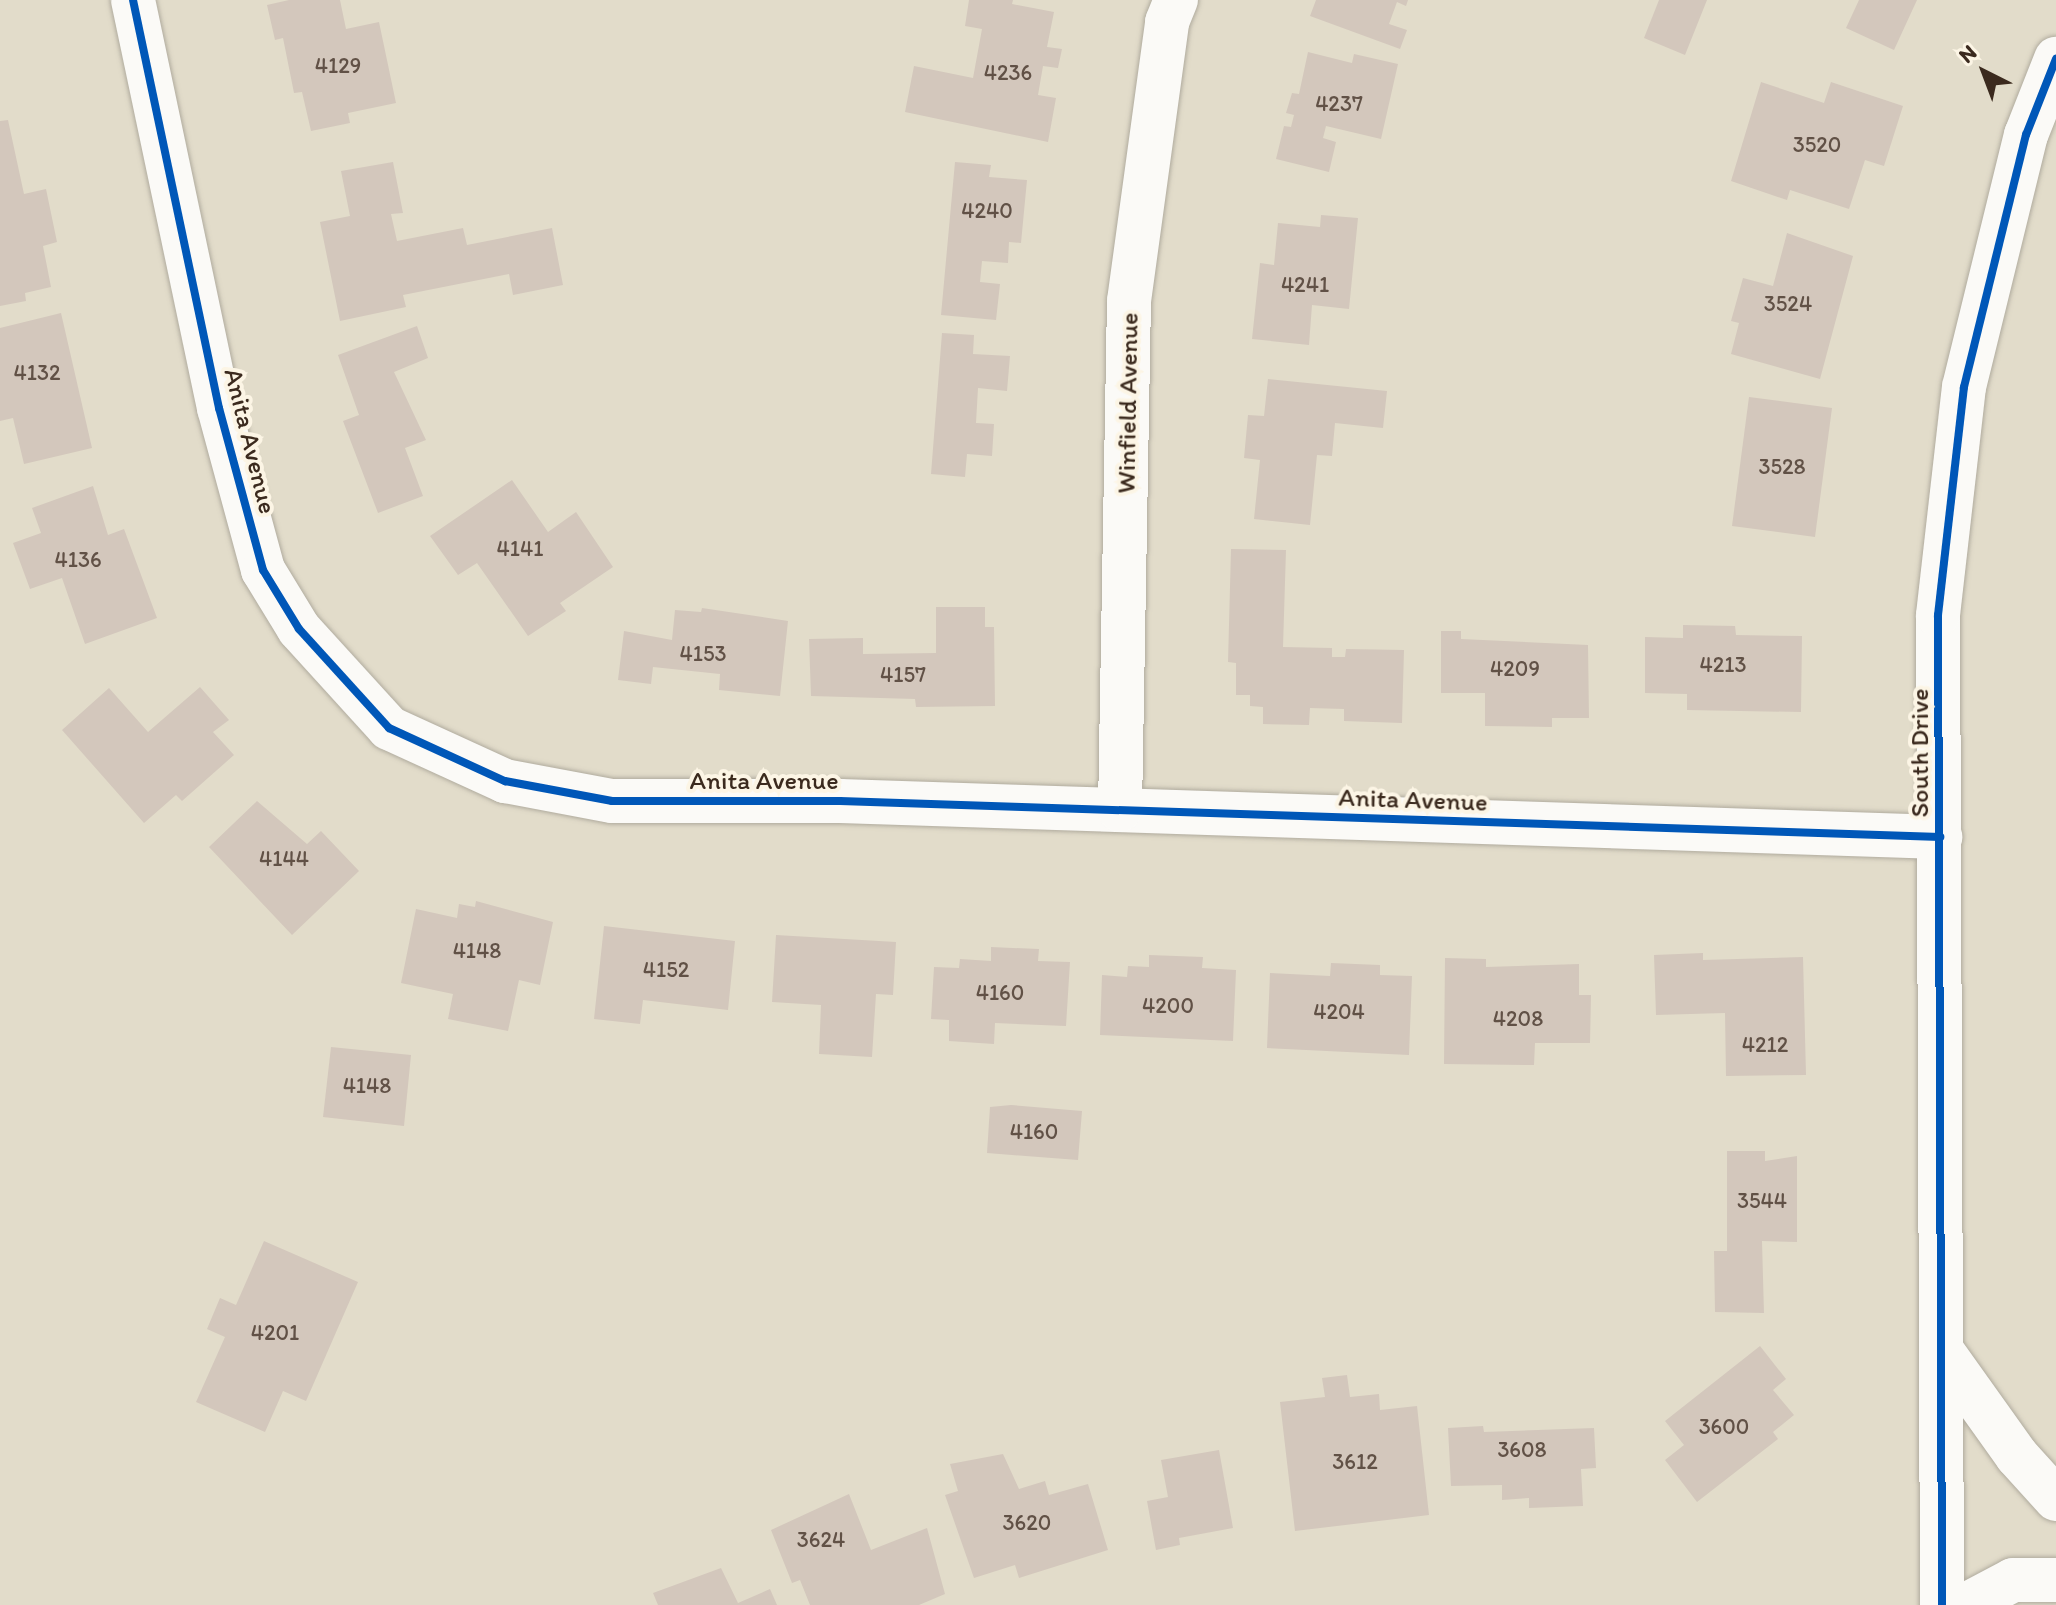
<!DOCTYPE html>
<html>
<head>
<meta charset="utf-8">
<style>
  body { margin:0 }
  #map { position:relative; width:2056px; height:1605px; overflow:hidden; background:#e2dcca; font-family:Itim,sans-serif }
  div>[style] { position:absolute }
  .building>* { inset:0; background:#d3c7bc }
  .roads { filter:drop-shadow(0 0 2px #b0ab9e) drop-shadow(0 0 2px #b0ab9e) }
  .minor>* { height:44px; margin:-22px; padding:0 22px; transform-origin:22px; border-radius:22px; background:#fbfaf7 }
  .cycleway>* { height:8px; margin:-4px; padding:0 4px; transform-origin:4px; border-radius:4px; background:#0057b8 }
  span { translate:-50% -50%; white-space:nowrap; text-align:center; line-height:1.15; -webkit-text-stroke:8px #fcf5e5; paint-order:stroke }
  .number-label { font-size:22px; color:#615146 }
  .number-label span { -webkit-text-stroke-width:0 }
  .street-label { font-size:26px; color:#3b2a1e }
  .north { position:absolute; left:1944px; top:32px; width:80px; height:80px; -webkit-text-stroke:6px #fcf5e5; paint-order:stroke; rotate:318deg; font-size:22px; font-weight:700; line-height:32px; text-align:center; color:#3b2a1e }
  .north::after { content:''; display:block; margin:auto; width:28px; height:36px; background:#3b2a1e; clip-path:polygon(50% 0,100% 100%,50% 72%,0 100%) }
</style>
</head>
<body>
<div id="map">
  <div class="building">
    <i style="clip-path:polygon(289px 0,340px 0,346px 29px,379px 22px,396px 103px,348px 113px,350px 123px,311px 131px,302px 92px,294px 93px,283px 38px,275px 40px,267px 5px)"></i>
    <i style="clip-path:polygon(969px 0,1013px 0,1012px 4px,1054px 12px,1047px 47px,1062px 49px,1058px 68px,1043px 66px,1038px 95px,1056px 98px,1048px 142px,905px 112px,914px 66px,973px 78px,982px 29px,965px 26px)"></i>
    <i style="clip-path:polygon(1316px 0,1408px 0,1406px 6px,1397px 2px,1389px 24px,1407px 30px,1400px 49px,1310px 16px)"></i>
    <i style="clip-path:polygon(1659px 0,1707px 0,1685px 55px,1644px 38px)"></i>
    <i style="clip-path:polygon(1859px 0,1917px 0,1894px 50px,1846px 28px)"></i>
    <i style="clip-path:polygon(1308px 52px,1352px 63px,1354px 54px,1398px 64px,1381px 139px,1326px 126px,1323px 138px,1336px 142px,1329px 172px,1276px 159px,1284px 126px,1291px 127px,1294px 115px,1286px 113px,1292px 93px,1299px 94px)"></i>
    <i style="clip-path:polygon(1761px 82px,1824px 103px,1831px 82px,1903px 106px,1884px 166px,1865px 160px,1849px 209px,1790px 190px,1787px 200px,1731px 181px)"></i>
    <i style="clip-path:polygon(8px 120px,24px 194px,46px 189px,57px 242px,43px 246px,51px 287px,25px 293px,26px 301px,0 306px,0 121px)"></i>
    <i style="clip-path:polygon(393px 162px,403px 213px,391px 214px,397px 241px,463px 228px,467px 245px,552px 228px,563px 285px,513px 295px,509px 274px,403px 295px,406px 307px,340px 321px,320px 222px,350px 216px,341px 171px)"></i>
    <i style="clip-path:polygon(955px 162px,991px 165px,989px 177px,1027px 180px,1021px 243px,1009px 242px,1008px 263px,982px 261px,980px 282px,1000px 284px,996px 320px,941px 315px)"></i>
    <i style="clip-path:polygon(1321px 215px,1358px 218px,1349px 309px,1312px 305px,1309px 345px,1252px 339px,1260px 263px,1274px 265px,1278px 223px,1320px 227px)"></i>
    <i style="clip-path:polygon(1787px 233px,1853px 256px,1820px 379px,1731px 354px,1739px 323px,1731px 321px,1743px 278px,1773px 286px)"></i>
    <i style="clip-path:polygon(61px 313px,92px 448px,24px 464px,13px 418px,0 421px,0 328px)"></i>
    <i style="clip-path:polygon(417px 326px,428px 358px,394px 372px,426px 440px,405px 448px,423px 496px,378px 513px,343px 421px,359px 415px,338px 355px)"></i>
    <i style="clip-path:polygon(942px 333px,974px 335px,973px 354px,1010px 356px,1007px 391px,978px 388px,976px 423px,994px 424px,992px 456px,967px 454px,965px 477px,931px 474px)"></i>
    <i style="clip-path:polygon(1268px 379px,1387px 391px,1383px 428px,1335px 423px,1332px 456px,1317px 455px,1310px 525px,1254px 519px,1260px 460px,1244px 458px,1248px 415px,1264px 416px)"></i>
    <i style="clip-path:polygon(1749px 397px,1832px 408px,1815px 537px,1732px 526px)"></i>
    <i style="clip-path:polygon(512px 480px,548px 532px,576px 512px,613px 567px,560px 603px,566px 611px,528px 636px,477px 563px,458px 575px,430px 536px)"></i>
    <i style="clip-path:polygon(93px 486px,108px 535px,124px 529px,157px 618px,85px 644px,62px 578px,30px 589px,13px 543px,41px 533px,32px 508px)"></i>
    <i style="clip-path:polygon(1231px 549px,1286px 550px,1283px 647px,1332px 648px,1332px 657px,1345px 657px,1346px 649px,1404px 650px,1402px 723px,1344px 721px,1344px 709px,1310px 708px,1309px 725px,1263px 724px,1263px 707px,1250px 706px,1250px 695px,1236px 695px,1236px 663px,1228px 662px)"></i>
    <i style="clip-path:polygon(936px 607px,985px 607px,985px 627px,994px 627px,995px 706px,916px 707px,915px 699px,811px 696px,809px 639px,863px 638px,863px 654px,936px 653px)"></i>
    <i style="clip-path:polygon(702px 608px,788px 621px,780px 696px,719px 690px,720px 674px,653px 667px,651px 684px,618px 680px,624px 631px,672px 640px,675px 610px,701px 612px)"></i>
    <i style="clip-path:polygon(1683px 625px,1735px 626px,1736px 635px,1802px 636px,1801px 712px,1687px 710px,1687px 694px,1645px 693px,1645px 637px,1683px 638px)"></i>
    <i style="clip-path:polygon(1441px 631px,1461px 631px,1461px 639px,1588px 645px,1589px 718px,1552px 718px,1552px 727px,1485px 726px,1485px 693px,1441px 693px)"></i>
    <i style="clip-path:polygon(200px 687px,229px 720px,213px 732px,234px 755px,182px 801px,176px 795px,144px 823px,62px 730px,109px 688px,148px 732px)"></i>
    <i style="clip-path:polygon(257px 801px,307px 844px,321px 831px,359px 871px,292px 935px,209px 847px)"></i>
    <i style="clip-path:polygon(476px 901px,553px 922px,540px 985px,519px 980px,508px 1031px,448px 1019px,453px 994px,401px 983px,416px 909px,457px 918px,459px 904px,475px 907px)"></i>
    <i style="clip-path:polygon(604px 926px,735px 941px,728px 1010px,643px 1000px,640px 1024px,594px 1019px)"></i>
    <i style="clip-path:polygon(776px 935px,896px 942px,893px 995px,876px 994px,872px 1057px,819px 1054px,821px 1005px,772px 1002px)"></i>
    <i style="clip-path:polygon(991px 947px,1039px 949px,1038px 961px,1070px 962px,1066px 1026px,995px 1023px,994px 1044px,949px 1041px,949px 1020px,931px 1019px,934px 967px,959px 968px,960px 959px,991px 961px)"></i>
    <i style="clip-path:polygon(1703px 953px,1703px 960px,1803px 957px,1806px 1075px,1726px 1076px,1725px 1013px,1656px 1015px,1654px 955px)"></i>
    <i style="clip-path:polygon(1149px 955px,1203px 957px,1202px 968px,1236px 970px,1233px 1041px,1100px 1035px,1102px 975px,1127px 977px,1128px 966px,1149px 967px)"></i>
    <i style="clip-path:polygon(1445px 958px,1486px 959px,1486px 967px,1579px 964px,1579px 995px,1591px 995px,1590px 1043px,1535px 1043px,1534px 1065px,1444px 1064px)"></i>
    <i style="clip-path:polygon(1331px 963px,1380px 965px,1380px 975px,1412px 976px,1409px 1055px,1267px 1048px,1270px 973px,1330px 976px)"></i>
    <i style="clip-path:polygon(331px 1047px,411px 1055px,404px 1126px,323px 1117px)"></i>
    <i style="clip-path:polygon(1011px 1105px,1082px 1111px,1078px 1160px,987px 1153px,990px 1107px)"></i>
    <i style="clip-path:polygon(1727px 1151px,1765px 1151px,1765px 1161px,1797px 1156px,1797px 1242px,1762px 1241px,1764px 1313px,1715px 1312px,1714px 1251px,1727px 1251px)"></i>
    <i style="clip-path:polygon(264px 1241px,358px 1282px,306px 1401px,283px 1391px,265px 1432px,196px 1402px,225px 1337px,207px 1329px,220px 1298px,236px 1305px)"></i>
    <i style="clip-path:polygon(1760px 1346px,1786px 1379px,1773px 1390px,1794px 1415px,1773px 1432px,1778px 1439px,1697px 1502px,1665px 1460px,1684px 1445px,1665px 1421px)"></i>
    <i style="clip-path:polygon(1347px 1375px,1350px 1397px,1379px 1394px,1380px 1410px,1417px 1406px,1429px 1515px,1295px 1531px,1280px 1402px,1325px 1397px,1322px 1378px)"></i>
    <i style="clip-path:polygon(1483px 1426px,1484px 1432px,1594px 1428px,1596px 1468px,1581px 1469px,1583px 1506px,1529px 1508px,1529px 1498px,1502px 1500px,1502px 1485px,1451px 1486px,1448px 1428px)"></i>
    <i style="clip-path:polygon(1219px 1450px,1233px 1528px,1179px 1538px,1180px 1545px,1156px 1550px,1147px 1501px,1168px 1497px,1161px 1460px)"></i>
    <i style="clip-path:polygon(1003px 1454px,1019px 1489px,1045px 1481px,1049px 1495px,1088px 1484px,1108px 1550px,1019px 1578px,1015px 1565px,974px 1578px,945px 1495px,958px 1491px,950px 1464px)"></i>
    <i style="clip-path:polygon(849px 1494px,871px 1550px,927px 1528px,945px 1594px,919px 1605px,810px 1605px,800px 1580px,792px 1583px,771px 1530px)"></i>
    <i style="clip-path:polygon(721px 1568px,738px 1603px,770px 1589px,777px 1605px,658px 1605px,653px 1593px)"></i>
  </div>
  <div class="roads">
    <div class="minor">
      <i style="left:133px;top:0;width:417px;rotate:78.1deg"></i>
      <i style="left:219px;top:408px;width:168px;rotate:74.8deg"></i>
      <i style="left:263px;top:570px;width:69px;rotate:58.6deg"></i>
      <i style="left:299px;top:629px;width:134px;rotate:47.7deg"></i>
      <i style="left:389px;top:728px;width:128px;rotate:24.6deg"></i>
      <i style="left:505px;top:781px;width:109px;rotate:10.6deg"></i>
      <i style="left:612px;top:801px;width:228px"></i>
      <i style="left:840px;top:801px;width:1101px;rotate:1.87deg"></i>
      <i style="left:1120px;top:810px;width:509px;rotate:-88.99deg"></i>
      <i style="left:1129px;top:301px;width:282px;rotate:-82.2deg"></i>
      <i style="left:1167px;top:22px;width:24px;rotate:-68deg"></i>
      <i style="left:1945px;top:1355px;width:124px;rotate:54.5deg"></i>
      <i style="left:2017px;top:1456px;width:58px;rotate:47.8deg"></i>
      <i style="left:1942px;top:1605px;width:990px;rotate:-90.23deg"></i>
      <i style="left:1938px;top:615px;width:229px;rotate:-83.5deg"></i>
      <i style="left:1964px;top:387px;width:260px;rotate:-76.2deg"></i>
      <i style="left:2026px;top:135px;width:82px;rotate:-68.5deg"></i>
      <i style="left:1966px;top:1605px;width:53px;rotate:-28deg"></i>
      <i style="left:2013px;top:1580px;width:43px"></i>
    </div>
  </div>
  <div class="cycleway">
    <i style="left:133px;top:0;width:417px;rotate:78.1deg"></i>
    <i style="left:219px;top:408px;width:168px;rotate:74.8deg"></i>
    <i style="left:263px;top:570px;width:69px;rotate:58.6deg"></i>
    <i style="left:299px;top:629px;width:134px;rotate:47.7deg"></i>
    <i style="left:389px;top:728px;width:128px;rotate:24.6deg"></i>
    <i style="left:505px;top:781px;width:109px;rotate:10.6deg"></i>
    <i style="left:612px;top:801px;width:228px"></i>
    <i style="left:840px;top:801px;width:1101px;rotate:1.87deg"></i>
    <i style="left:1942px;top:1605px;width:990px;rotate:-90.23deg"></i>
    <i style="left:1938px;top:615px;width:229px;rotate:-83.5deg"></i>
    <i style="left:1964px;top:387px;width:260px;rotate:-76.2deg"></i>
    <i style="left:2026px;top:135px;width:82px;rotate:-68.5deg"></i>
  </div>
  <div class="number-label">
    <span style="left:338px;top:66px">4129</span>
    <span style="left:1008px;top:73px">4236</span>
    <span style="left:1339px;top:104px">4237</span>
    <span style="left:1817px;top:145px">3520</span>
    <span style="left:987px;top:211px">4240</span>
    <span style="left:1305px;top:285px">4241</span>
    <span style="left:1788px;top:304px">3524</span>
    <span style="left:37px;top:373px">4132</span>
    <span style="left:1782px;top:467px">3528</span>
    <span style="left:520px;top:549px">4141</span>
    <span style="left:78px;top:560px">4136</span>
    <span style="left:703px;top:654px">4153</span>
    <span style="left:1723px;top:665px">4213</span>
    <span style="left:1515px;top:669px">4209</span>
    <span style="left:903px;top:675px">4157</span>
    <span style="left:284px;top:859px">4144</span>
    <span style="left:477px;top:951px">4148</span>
    <span style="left:666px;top:970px">4152</span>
    <span style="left:1000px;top:993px">4160</span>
    <span style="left:1168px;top:1006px">4200</span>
    <span style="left:1339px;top:1012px">4204</span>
    <span style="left:1518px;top:1019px">4208</span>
    <span style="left:1765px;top:1045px">4212</span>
    <span style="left:367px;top:1086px">4148</span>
    <span style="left:1034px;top:1132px">4160</span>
    <span style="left:1762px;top:1201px">3544</span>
    <span style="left:275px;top:1333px">4201</span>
    <span style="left:1724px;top:1427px">3600</span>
    <span style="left:1522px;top:1450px">3608</span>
    <span style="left:1355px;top:1462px">3612</span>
    <span style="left:1027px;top:1523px">3620</span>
    <span style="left:821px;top:1540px">3624</span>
  </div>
  <div class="street-label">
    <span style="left:1128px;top:403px;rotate:-89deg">Winfield Avenue</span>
    <span style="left:250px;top:441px;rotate:76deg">Anita Avenue</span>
    <span style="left:1920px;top:753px;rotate:-90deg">South Drive</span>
    <span style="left:764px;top:781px">Anita Avenue</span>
    <span style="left:1413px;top:800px;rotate:2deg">Anita Avenue</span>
  </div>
  <div class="north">N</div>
</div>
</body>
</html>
